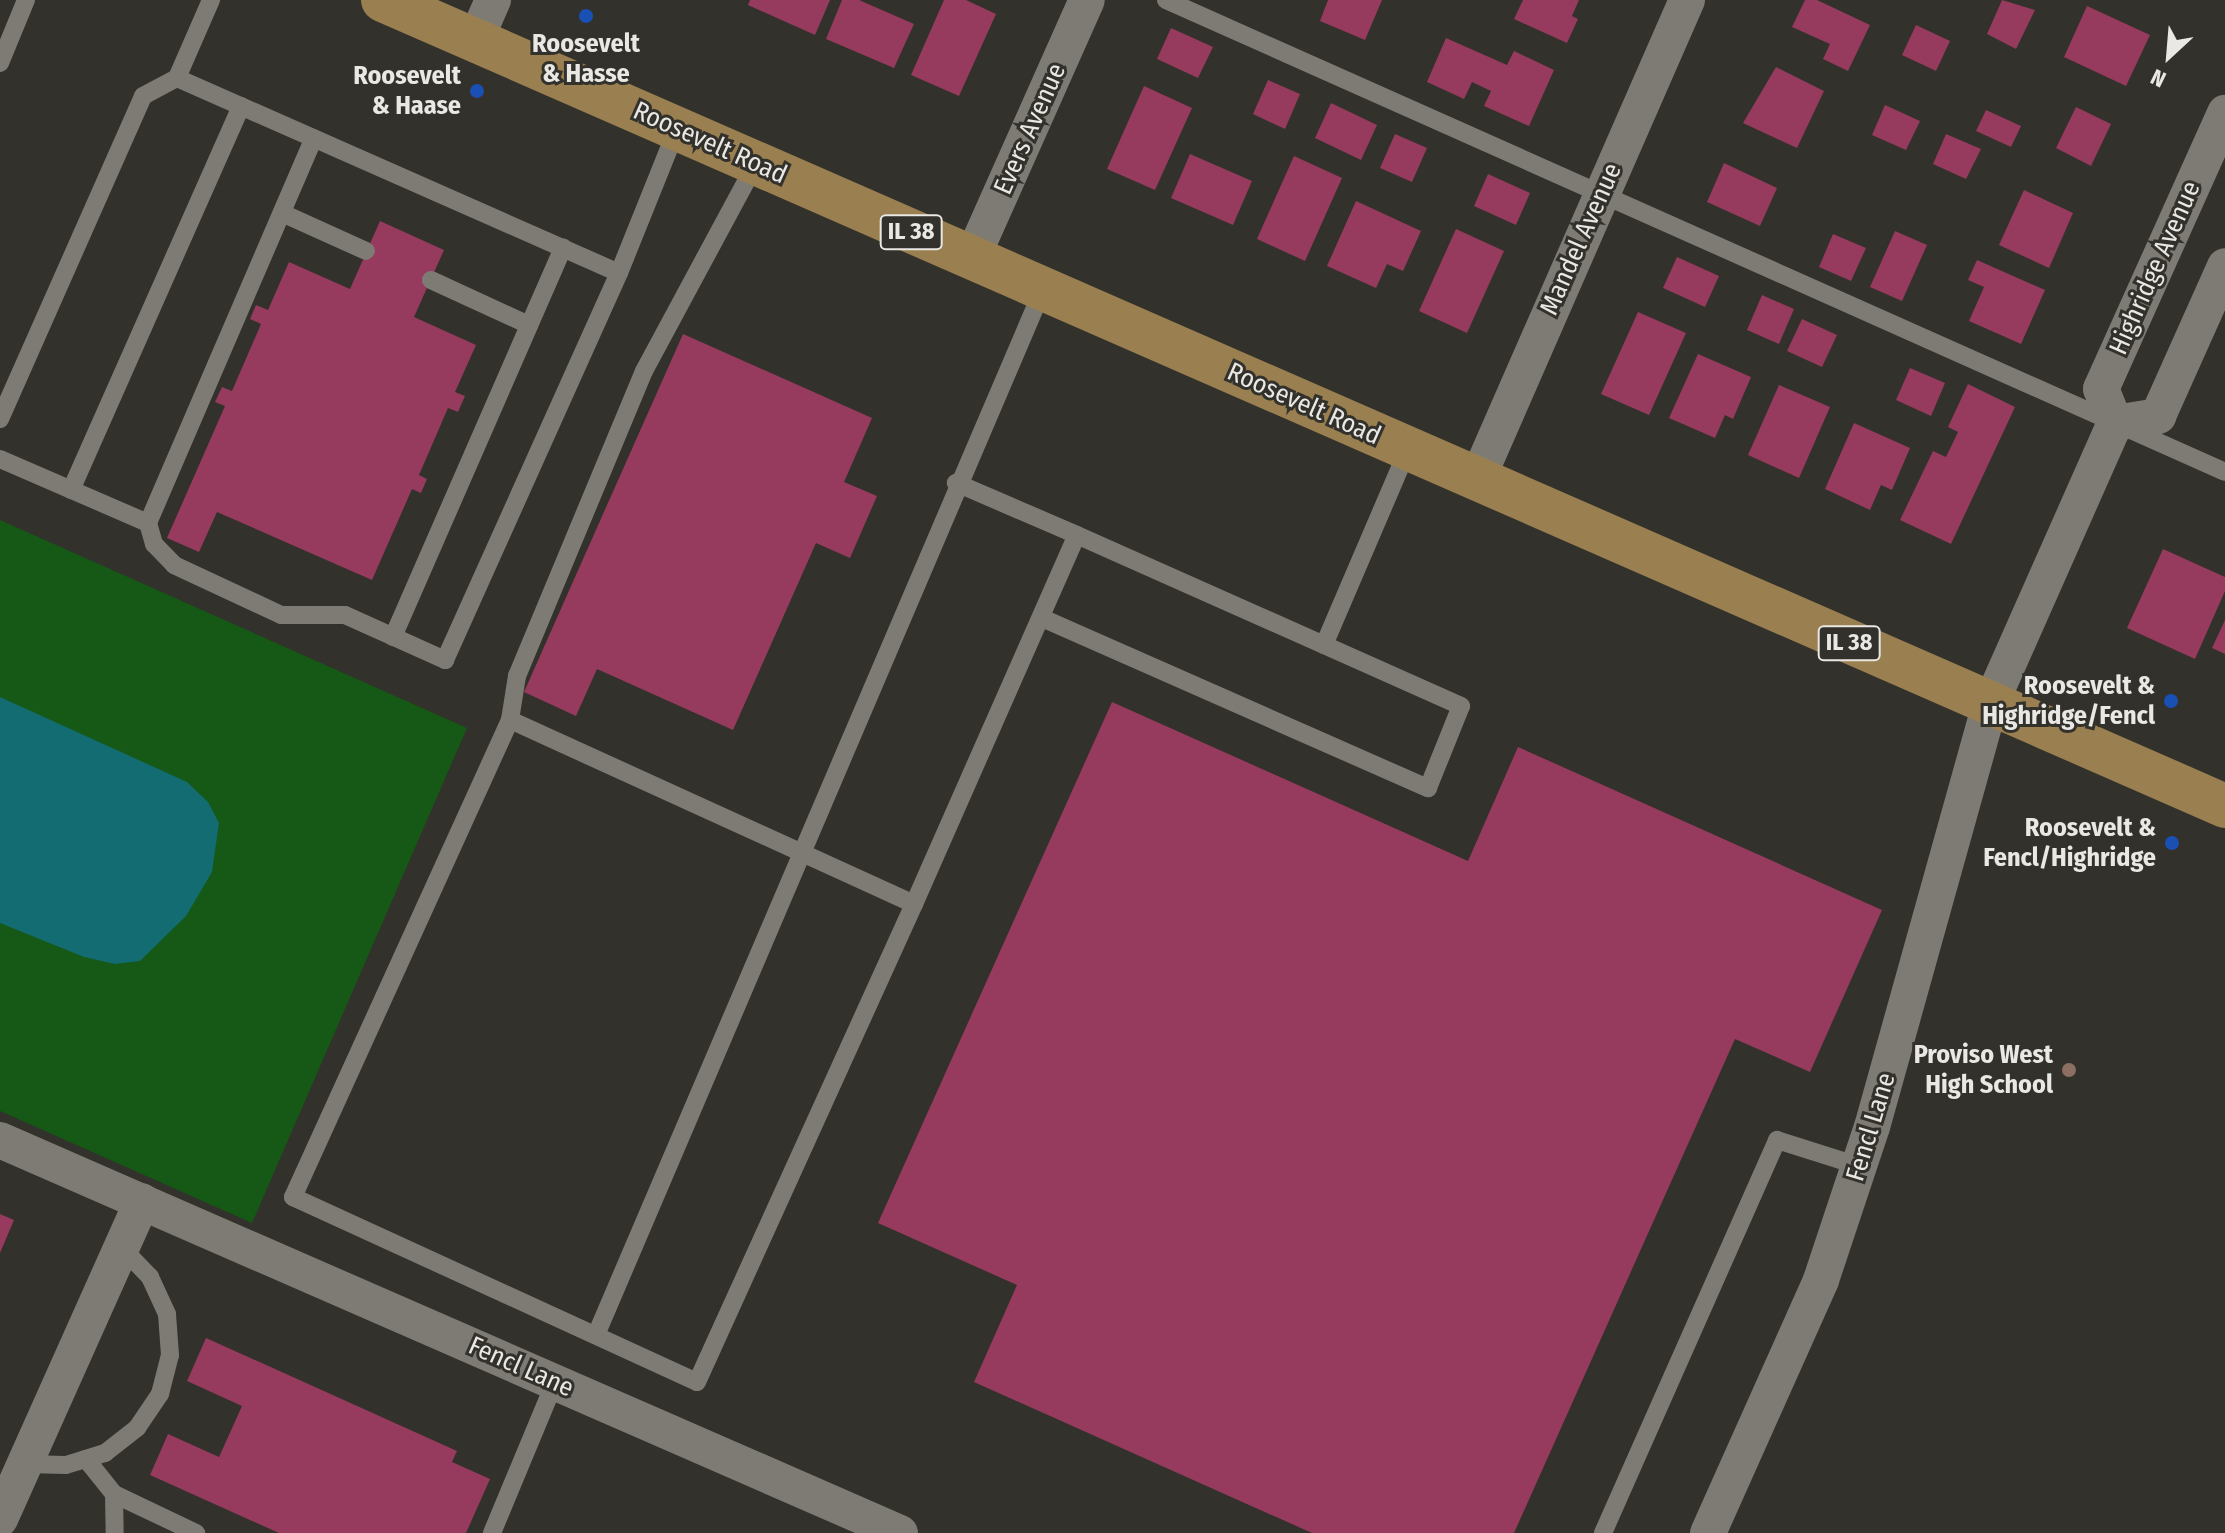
<!DOCTYPE html>
<html>
<head>
<meta charset="utf-8">
<style>
  body { margin:0 }
  #map { position:relative; width:2225px; height:1533px; overflow:hidden; background:#33312b; font-family:"Fira Sans Condensed",sans-serif }
  div>[style] { position:absolute }
  .green>* { inset:0; background:#165816 }
  .water>* { inset:0; background:#126c72 }
  .building>* { inset:0; background:#963a5e }
  .service>* { height:18px; margin:-9px; padding:0 9px; transform-origin:9px; border-radius:9px; background:#7d7b74 }
  .minor>* { height:36px; margin:-18px; padding:0 18px; transform-origin:18px; border-radius:18px; background:#7d7b74 }
  .primary>* { height:44px; margin:-22px; padding:0 22px; transform-origin:22px; border-radius:22px; background:#9a7f51 }
  .dots>* { width:22px; height:22px; translate:-50% -50%; box-sizing:border-box; border:4px solid #33312b; border-radius:50% }
  span { translate:-50% -50%; white-space:nowrap; text-align:center; line-height:1.15; -webkit-text-stroke:6px #33312b; paint-order:stroke }
  .shield-label span { padding:2px 6px; background:#33312b; border:2px solid; border-radius:6px; -webkit-text-stroke-width:0 }
  .shield-label { font-size:24px; color:#e9e8e4; font-weight:700 }
  .poi-label { font-size:26px; color:#e9e8e4; font-weight:700 }
  .right { translate:-100% -50%; text-align:right }
  .street-label { font-size:26px; color:#e9e8e4 }
  .north { position:absolute; left:2129px; top:16px; width:80px; height:80px; -webkit-text-stroke:6px #33312b; paint-order:stroke; rotate:206deg; font-size:22px; font-weight:700; line-height:32px; text-align:center; color:#e9e8e4 }
  .north::after { content:''; display:block; margin:auto; width:28px; height:36px; background:#e9e8e4; clip-path:polygon(50% 0,100% 100%,50% 72%,0 100%) }
</style>
</head>
<body>
<div id="map">
  <div class="green">
    <i style="clip-path:polygon(0 520px,467px 728px,252px 1223px,0 1111px)"></i>
  </div>
  <div class="water">
    <i style="clip-path:polygon(0 697px,187px 782px,208px 802px,219px 823px,212px 872px,186px 916px,140px 961px,115px 964px,84px 957px,0 923px)"></i>
  </div>
  <div class="building">
    <i style="clip-path:polygon(750px 0,830px 0,815px 35px,748px 5px)"></i>
    <i style="clip-path:polygon(842px 0,859px 0,914px 24px,894px 68px,826px 39px)"></i>
    <i style="clip-path:polygon(944px 0,966px 0,996px 14px,959px 96px,911px 75px)"></i>
    <i style="clip-path:polygon(1328px 0,1382px 0,1365px 40px,1320px 21px)"></i>
    <i style="clip-path:polygon(1523px 0,1579px 0,1572px 16px,1578px 19px,1567px 43px,1514px 19px)"></i>
    <i style="clip-path:polygon(1805px 0,1817px 0,1870px 25px,1848px 71px,1823px 59px,1830px 44px,1792px 27px)"></i>
    <i style="clip-path:polygon(2002px 0,2035px 10px,2016px 49px,1987px 34px)"></i>
    <i style="clip-path:polygon(2087px 6px,2150px 35px,2126px 86px,2064px 57px)"></i>
    <i style="clip-path:polygon(1916px 25px,1950px 41px,1936px 71px,1902px 55px)"></i>
    <i style="clip-path:polygon(1171px 28px,1213px 47px,1198px 78px,1157px 59px)"></i>
    <i style="clip-path:polygon(1446px 38px,1507px 65px,1514px 51px,1554px 70px,1529px 126px,1484px 106px,1491px 91px,1472px 82px,1464px 99px,1427px 82px)"></i>
    <i style="clip-path:polygon(1776px 67px,1824px 91px,1797px 148px,1743px 123px)"></i>
    <i style="clip-path:polygon(1268px 80px,1300px 94px,1285px 129px,1253px 114px)"></i>
    <i style="clip-path:polygon(1144px 86px,1192px 108px,1155px 190px,1107px 169px)"></i>
    <i style="clip-path:polygon(1331px 103px,1377px 125px,1361px 160px,1315px 138px)"></i>
    <i style="clip-path:polygon(1885px 105px,1920px 121px,1906px 150px,1872px 135px)"></i>
    <i style="clip-path:polygon(2076px 107px,2111px 124px,2091px 166px,2056px 148px)"></i>
    <i style="clip-path:polygon(1986px 110px,2021px 126px,2011px 147px,1976px 131px)"></i>
    <i style="clip-path:polygon(1395px 134px,1427px 148px,1412px 182px,1380px 168px)"></i>
    <i style="clip-path:polygon(1946px 134px,1981px 149px,1966px 179px,1933px 164px)"></i>
    <i style="clip-path:polygon(1190px 154px,1252px 181px,1233px 225px,1171px 198px)"></i>
    <i style="clip-path:polygon(1294px 156px,1342px 178px,1305px 261px,1257px 239px)"></i>
    <i style="clip-path:polygon(1724px 163px,1777px 188px,1760px 226px,1707px 202px)"></i>
    <i style="clip-path:polygon(1488px 174px,1530px 193px,1516px 225px,1474px 206px)"></i>
    <i style="clip-path:polygon(2024px 190px,2073px 213px,2049px 268px,1999px 245px)"></i>
    <i style="clip-path:polygon(1356px 201px,1421px 231px,1403px 271px,1387px 264px,1376px 288px,1327px 266px)"></i>
    <i style="clip-path:polygon(380px 221px,444px 250px,414px 317px,476px 345px,455px 392px,465px 396px,458px 412px,448px 408px,419px 475px,427px 479px,421px 493px,412px 489px,372px 580px,217px 512px,199px 552px,167px 538px,225px 406px,215px 402px,222px 387px,232px 391px,261px 324px,250px 319px,256px 305px,268px 310px,289px 262px,350px 289px)"></i>
    <i style="clip-path:polygon(1456px 229px,1504px 251px,1467px 333px,1419px 311px)"></i>
    <i style="clip-path:polygon(1895px 231px,1927px 245px,1902px 301px,1870px 287px)"></i>
    <i style="clip-path:polygon(1833px 234px,1866px 248px,1851px 281px,1819px 267px)"></i>
    <i style="clip-path:polygon(1677px 257px,1719px 276px,1705px 307px,1663px 288px)"></i>
    <i style="clip-path:polygon(1977px 260px,2045px 290px,2021px 344px,1969px 321px,1984px 287px,1968px 280px)"></i>
    <i style="clip-path:polygon(1762px 295px,1794px 309px,1779px 344px,1747px 330px)"></i>
    <i style="clip-path:polygon(1638px 312px,1686px 333px,1649px 415px,1601px 394px)"></i>
    <i style="clip-path:polygon(1802px 319px,1837px 335px,1822px 367px,1787px 351px)"></i>
    <i style="clip-path:polygon(683px 334px,872px 418px,844px 482px,877px 496px,850px 558px,816px 543px,733px 730px,597px 669px,576px 716px,524px 692px)"></i>
    <i style="clip-path:polygon(1698px 354px,1751px 377px,1733px 419px,1725px 415px,1715px 438px,1669px 418px)"></i>
    <i style="clip-path:polygon(1910px 368px,1945px 383px,1931px 416px,1896px 400px)"></i>
    <i style="clip-path:polygon(1968px 384px,2015px 407px,1951px 544px,1900px 520px,1933px 451px,1946px 457px,1958px 432px,1948px 427px)"></i>
    <i style="clip-path:polygon(1779px 385px,1830px 407px,1799px 478px,1748px 455px)"></i>
    <i style="clip-path:polygon(1854px 423px,1910px 448px,1892px 490px,1881px 485px,1870px 510px,1825px 489px)"></i>
    <i style="clip-path:polygon(2163px 549px,2225px 577px,2225px 591px,2195px 659px,2127px 628px)"></i>
    <i style="clip-path:polygon(2225px 620px,2225px 654px,2212px 648px)"></i>
    <i style="clip-path:polygon(1112px 702px,1468px 861px,1518px 747px,1882px 910px,1810px 1072px,1735px 1039px,1514px 1533px,1312px 1533px,974px 1382px,1017px 1285px,878px 1223px)"></i>
    <i style="clip-path:polygon(0 1214px,14px 1220px,0 1253px)"></i>
    <i style="clip-path:polygon(206px 1338px,457px 1451px,452px 1462px,490px 1479px,466px 1533px,279px 1533px,150px 1475px,168px 1434px,219px 1457px,242px 1406px,187px 1381px)"></i>
  </div>
  <div class="service">
    <i style="left:211px;top:0;width:85px;rotate:113.6deg"></i>
    <i style="left:177px;top:78px;width:483px;rotate:23.8deg"></i>
    <i style="left:619px;top:273px;width:155px;rotate:-68.1deg"></i>
    <i style="left:1166px;top:0;width:1159px;rotate:24.02deg"></i>
    <i style="left:0;top:63px;width:68px;rotate:-67.6deg"></i>
    <i style="left:282px;top:213px;width:92px;rotate:24.3deg"></i>
    <i style="left:431px;top:280px;width:108px;rotate:24.7deg"></i>
    <i style="left:0;top:419px;width:353px;rotate:-66.1deg"></i>
    <i style="left:143px;top:96px;width:38px;rotate:-28deg"></i>
    <i style="left:0;top:459px;width:161px;rotate:23.4deg"></i>
    <i style="left:148px;top:523px;width:419px;rotate:-66.7deg"></i>
    <i style="left:71px;top:490px;width:420px;rotate:-66.1deg"></i>
    <i style="left:148px;top:523px;width:22px;rotate:74deg"></i>
    <i style="left:154px;top:544px;width:29px;rotate:46deg"></i>
    <i style="left:174px;top:565px;width:118px;rotate:25deg"></i>
    <i style="left:281px;top:615px;width:64px"></i>
    <i style="left:345px;top:615px;width:110px;rotate:24.2deg"></i>
    <i style="left:445px;top:660px;width:424px;rotate:-65.8deg"></i>
    <i style="left:1042px;top:618px;width:422px;rotate:23.8deg"></i>
    <i style="left:1428px;top:788px;width:88px;rotate:-68.1deg"></i>
    <i style="left:1461px;top:706px;width:420px;rotate:-156deg"></i>
    <i style="left:393px;top:637px;width:425px;rotate:-66.4deg"></i>
    <i style="left:1324px;top:645px;width:213px;rotate:-66.8deg"></i>
    <i style="left:510px;top:720px;width:45px;rotate:-81deg"></i>
    <i style="left:517px;top:676px;width:330px;rotate:-67.4deg"></i>
    <i style="left:644px;top:371px;width:236px;rotate:-61.7deg"></i>
    <i style="left:914px;top:904px;width:444px;rotate:-155.5deg"></i>
    <i style="left:510px;top:720px;width:524px;rotate:114.46deg"></i>
    <i style="left:293px;top:1197px;width:444px;rotate:24.6deg"></i>
    <i style="left:697px;top:1382px;width:525px;rotate:-65.58deg"></i>
    <i style="left:914px;top:904px;width:403px;rotate:-66.2deg"></i>
    <i style="left:1077px;top:535px;width:132px;rotate:-156.7deg"></i>
    <i style="left:596px;top:1335px;width:1138px;rotate:-66.86deg"></i>
    <i style="left:86px;top:1459px;width:45px;rotate:51.3deg"></i>
    <i style="left:114px;top:1494px;width:39px;rotate:89deg"></i>
    <i style="left:25px;top:1464px;width:41px;rotate:1.4deg"></i>
    <i style="left:66px;top:1465px;width:41px;rotate:-17.1deg"></i>
    <i style="left:105px;top:1453px;width:41px;rotate:-38deg"></i>
    <i style="left:137px;top:1428px;width:41px;rotate:-55.9deg"></i>
    <i style="left:160px;top:1394px;width:40px;rotate:-75.6deg"></i>
    <i style="left:170px;top:1355px;width:41px;rotate:-94.2deg"></i>
    <i style="left:167px;top:1314px;width:41px;rotate:-114.7deg"></i>
    <i style="left:150px;top:1277px;width:42px;rotate:-134deg"></i>
    <i style="left:114px;top:1494px;width:91px;rotate:25.4deg"></i>
    <i style="left:492px;top:1533px;width:164px;rotate:-67.4deg"></i>
    <i style="left:1603px;top:1533px;width:430px;rotate:-66.1deg"></i>
    <i style="left:1777px;top:1140px;width:86px;rotate:17.6deg"></i>
  </div>
  <div class="minor">
    <i style="left:475px;top:41px;width:45px;rotate:-66.3deg"></i>
    <i style="left:972px;top:258px;width:282px;rotate:-66deg"></i>
    <i style="left:2115px;top:423px;width:44px;rotate:-9.2deg"></i>
    <i style="left:2158px;top:416px;width:164px;rotate:-65.9deg"></i>
    <i style="left:1477px;top:480px;width:524px;rotate:-66.37deg"></i>
    <i style="left:0;top:1140px;width:982px;rotate:23.59deg"></i>
    <i style="left:0;top:1519px;width:348px;rotate:-65.9deg"></i>
    <i style="left:1708px;top:1533px;width:277px;rotate:-65.9deg"></i>
    <i style="left:1821px;top:1280px;width:161px;rotate:-71.6deg"></i>
    <i style="left:1872px;top:1127px;width:438px;rotate:-74.4deg"></i>
    <i style="left:1990px;top:705px;width:308px;rotate:-66.1deg"></i>
    <i style="left:2115px;top:423px;width:37px;rotate:-112deg"></i>
    <i style="left:2101px;top:389px;width:303px;rotate:-65.8deg"></i>
  </div>
  <div class="primary">
    <i style="left:383px;top:0;width:2011px;rotate:23.63deg"></i>
  </div>
  <div class="dots">
    <i style="left:586px;top:16px;background:#1a4fb4"></i>
    <i style="left:477px;top:91px;background:#1a4fb4"></i>
    <i style="left:2171px;top:701px;background:#1a4fb4"></i>
    <i style="left:2172px;top:843px;background:#1a4fb4"></i>
    <i style="left:2069px;top:1070px;background:#8d6e63"></i>
  </div>
  <div class="shield-label">
    <span style="left:911px;top:232px">IL 38</span>
    <span style="left:1849px;top:643px">IL 38</span>
  </div>
  <div class="poi-label">
    <span style="left:586px;top:59px">Roosevelt<br>&amp; Hasse</span>
    <span class="right" style="left:461px;top:91px">Roosevelt<br>&amp; Haase</span>
    <span class="right" style="left:2155px;top:701px">Roosevelt &amp;<br>Highridge/Fencl</span>
    <span class="right" style="left:2156px;top:843px">Roosevelt &amp;<br>Fencl/Highridge</span>
    <span class="right" style="left:2053px;top:1070px">Proviso West<br>High School</span>
  </div>
  <div class="street-label">
    <span style="left:1030px;top:129px;rotate:-66deg">Evers Avenue</span>
    <span style="left:710px;top:143px;rotate:24deg">Roosevelt Road</span>
    <span style="left:1581px;top:239px;rotate:-66deg">Mandel Avenue</span>
    <span style="left:2155px;top:268px;rotate:-66deg">Highridge Avenue</span>
    <span style="left:1304px;top:404px;rotate:24deg">Roosevelt Road</span>
    <span style="left:1871px;top:1127px;rotate:-73deg">Fencl Lane</span>
    <span style="left:521px;top:1367px;rotate:24deg">Fencl Lane</span>
  </div>
  <div class="north">N</div>
</div>
</body>
</html>
